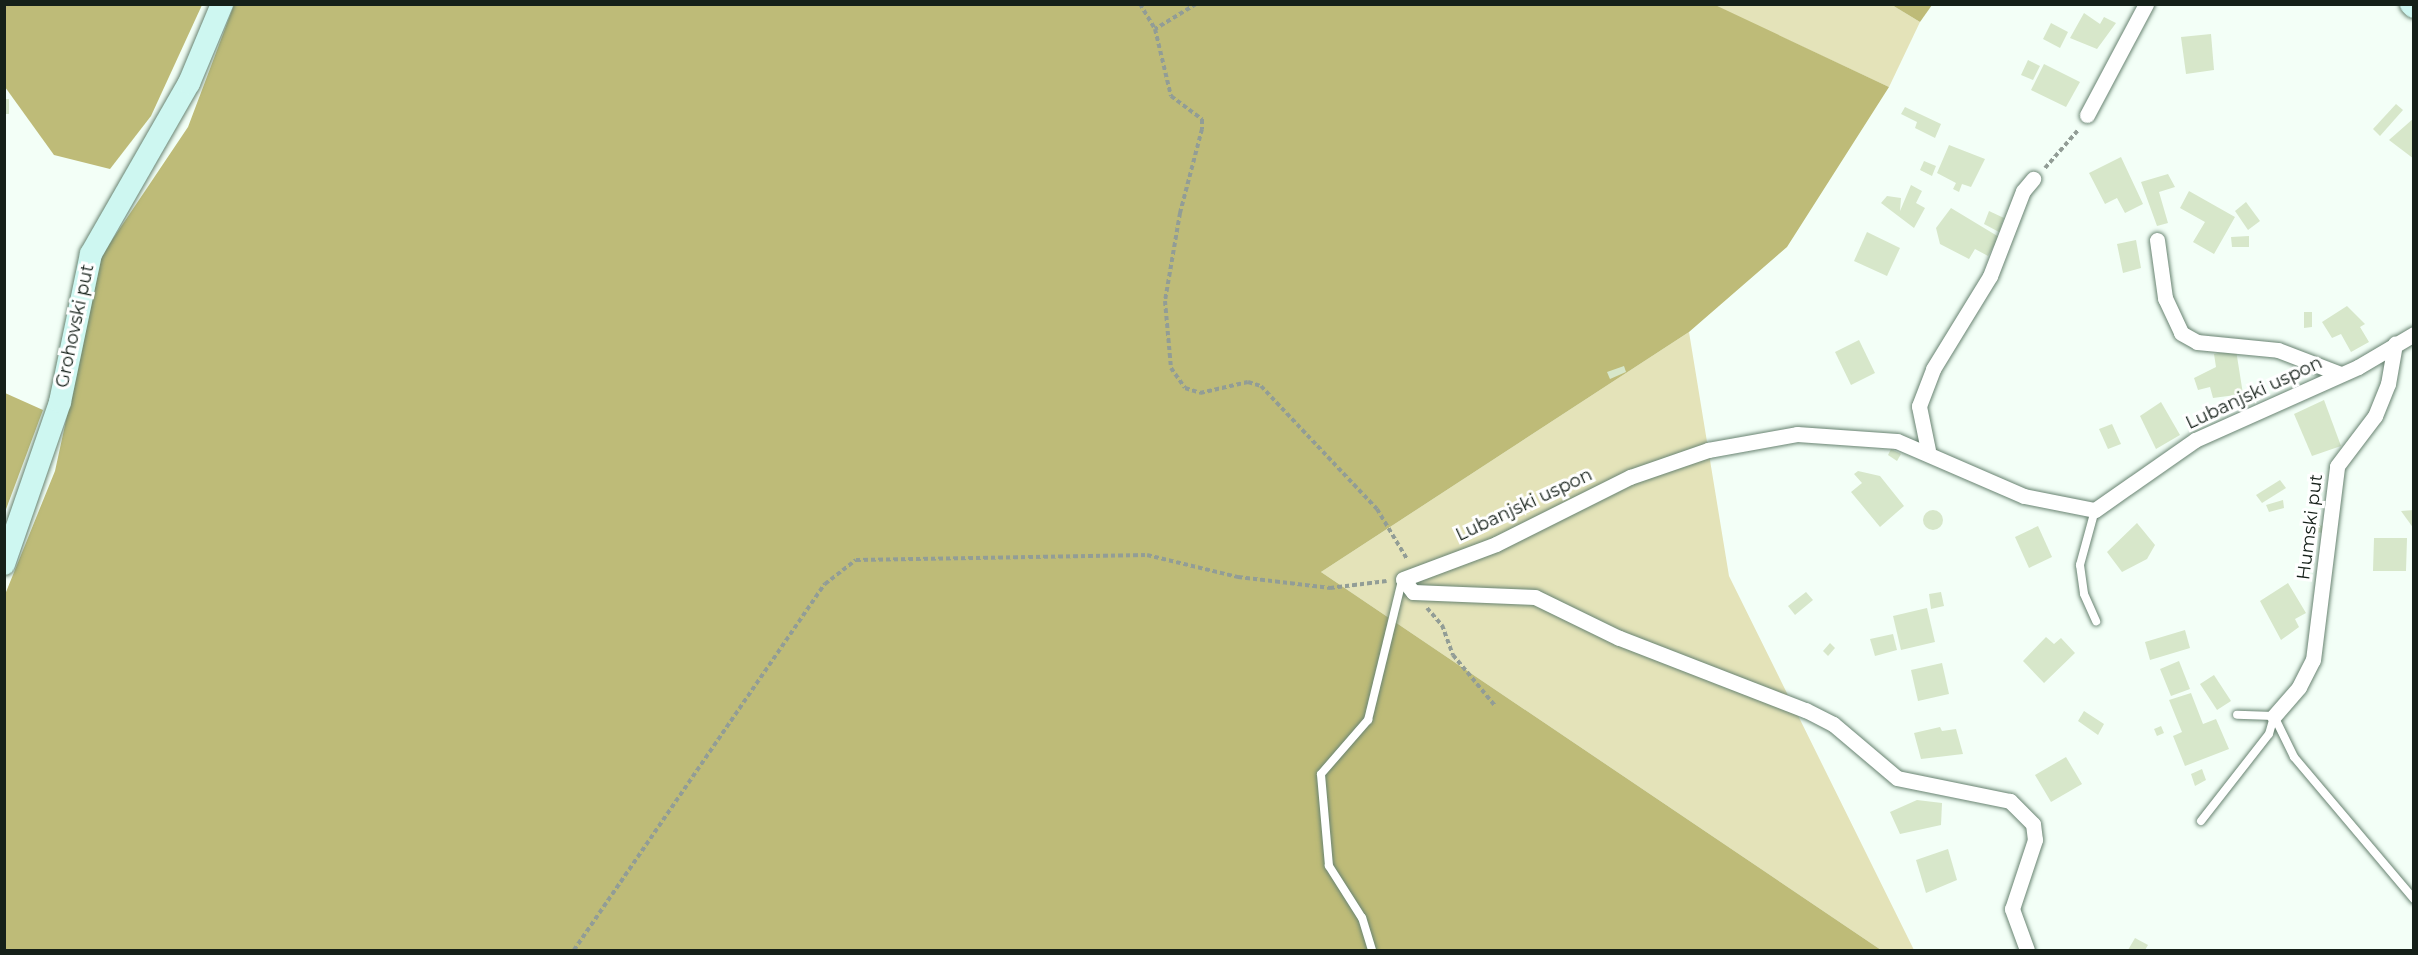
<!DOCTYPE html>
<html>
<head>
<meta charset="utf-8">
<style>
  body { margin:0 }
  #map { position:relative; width:2418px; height:955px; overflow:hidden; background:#f3fff7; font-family:Montserrat,sans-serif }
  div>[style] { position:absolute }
  .green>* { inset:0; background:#e4e3b9 }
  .forest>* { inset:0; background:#bebb78 }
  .building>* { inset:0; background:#d7e7ca }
  .round { border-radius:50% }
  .path>* { height:4px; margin-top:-2px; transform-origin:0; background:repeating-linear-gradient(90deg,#929d96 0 4.5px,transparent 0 7.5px) }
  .roads { filter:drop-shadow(0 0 2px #688371) drop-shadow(0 0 2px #688371) }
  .lane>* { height:8px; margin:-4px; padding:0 4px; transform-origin:4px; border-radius:4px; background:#fff }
  .street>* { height:15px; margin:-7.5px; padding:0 7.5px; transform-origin:7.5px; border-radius:7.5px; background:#fff }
  .secondary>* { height:22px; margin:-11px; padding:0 11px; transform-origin:11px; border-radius:11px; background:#cef7f1 }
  span { translate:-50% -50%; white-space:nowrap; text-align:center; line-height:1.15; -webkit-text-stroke:6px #fff; paint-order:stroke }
  .street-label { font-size:18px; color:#152019 }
  .frame { position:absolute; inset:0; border:6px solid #152019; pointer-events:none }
</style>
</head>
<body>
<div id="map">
  <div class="green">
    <i style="clip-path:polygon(1713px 5px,1892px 5px,1920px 22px,1889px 87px)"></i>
    <i style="clip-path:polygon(1689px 332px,1729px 576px,1914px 950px,1881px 950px,1321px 572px)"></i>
  </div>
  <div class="forest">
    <i style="clip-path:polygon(1713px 4px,1889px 87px,1787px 247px,1689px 332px,1321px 572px,1881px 950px,5px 950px,4px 597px,55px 471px,102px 255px,188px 127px,234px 5px)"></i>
    <i style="clip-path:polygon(4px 5px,5px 4px,202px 5px,151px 116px,110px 169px,54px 155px,5px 87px)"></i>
    <i style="clip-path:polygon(1892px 5px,1932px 5px,1920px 22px)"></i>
    <i style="clip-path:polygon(5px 393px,43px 410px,5px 512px,4px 393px)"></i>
  </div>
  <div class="building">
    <i style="clip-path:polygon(2084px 13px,2100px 24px,2104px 17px,2116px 23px,2097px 49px,2070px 38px)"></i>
    <i style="clip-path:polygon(2051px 23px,2068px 32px,2060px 48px,2043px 39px)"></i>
    <i style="clip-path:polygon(2211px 34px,2214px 70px,2186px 74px,2181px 37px)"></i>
    <i style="clip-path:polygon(2028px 60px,2040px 66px,2033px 80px,2021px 75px)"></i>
    <i style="clip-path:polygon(2044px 64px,2080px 82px,2066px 107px,2031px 90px)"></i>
    <i style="clip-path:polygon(4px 99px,9px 99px,9px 114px,4px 114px)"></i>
    <i style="clip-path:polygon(2396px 104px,2403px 110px,2380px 136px,2373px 129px)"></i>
    <i style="clip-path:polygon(1905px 107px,1941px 124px,1935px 138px,1915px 128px,1917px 122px,1901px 114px)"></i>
    <i style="clip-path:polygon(2414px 118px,2414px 159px,2389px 140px)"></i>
    <i style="clip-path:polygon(1949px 145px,1985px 159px,1971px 187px,1962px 184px,1959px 192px,1953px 189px,1956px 183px,1937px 173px)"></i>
    <i style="clip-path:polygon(2121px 157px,2143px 204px,2125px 213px,2117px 198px,2105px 204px,2089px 173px)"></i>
    <i style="clip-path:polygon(1924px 161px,1936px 166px,1932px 176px,1920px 170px)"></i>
    <i style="clip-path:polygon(2168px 174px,2175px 187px,2159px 192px,2168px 223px,2157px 226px,2141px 182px)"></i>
    <i style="clip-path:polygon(1911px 185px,1922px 191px,1916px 203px,1925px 208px,1914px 228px,1881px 203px,1887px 196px,1901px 198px,1900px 211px)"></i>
    <i style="clip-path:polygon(2189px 191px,2235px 217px,2214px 254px,2193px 242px,2205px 222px,2180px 208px)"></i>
    <i style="clip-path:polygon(2246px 202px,2260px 221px,2248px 230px,2235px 211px)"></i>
    <i style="clip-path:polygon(1951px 208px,1999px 237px,1988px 256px,1975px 249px,1969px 259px,1940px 244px,1936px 228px)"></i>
    <i style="clip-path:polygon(1989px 211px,2004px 218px,1999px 232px,1984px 224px)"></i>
    <i style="clip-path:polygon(1867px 232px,1900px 248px,1887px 276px,1854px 261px)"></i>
    <i style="clip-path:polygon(2249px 236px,2249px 247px,2232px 247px,2231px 237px)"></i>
    <i style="clip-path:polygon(2136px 240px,2141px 268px,2123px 273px,2117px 244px)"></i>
    <i style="clip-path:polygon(2347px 306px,2365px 324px,2360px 327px,2369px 342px,2351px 352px,2341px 334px,2332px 338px,2322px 322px)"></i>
    <i style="clip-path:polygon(2304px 312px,2312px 312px,2312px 327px,2304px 328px)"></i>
    <i style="clip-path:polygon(1859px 340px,1875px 373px,1851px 385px,1835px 352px)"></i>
    <i style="clip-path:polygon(2236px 350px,2243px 394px,2213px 398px,2210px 387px,2198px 390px,2194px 378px,2216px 367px,2214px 354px)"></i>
    <i style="clip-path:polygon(1624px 366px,1626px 372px,1610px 379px,1607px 372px)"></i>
    <i style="clip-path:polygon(2241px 398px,2249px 398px,2250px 405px,2242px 409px)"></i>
    <i style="clip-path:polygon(2324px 400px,2341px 446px,2312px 456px,2294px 414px)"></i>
    <i style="clip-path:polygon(2161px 402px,2180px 435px,2156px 449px,2140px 416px)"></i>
    <i style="clip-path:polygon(2112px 424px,2121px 444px,2108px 449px,2099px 429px)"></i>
    <i style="clip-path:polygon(1891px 449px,1901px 454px,1897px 461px,1888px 455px)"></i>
    <i style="clip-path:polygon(1858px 471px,1880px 476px,1904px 506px,1880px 527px,1851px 492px,1862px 483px,1854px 474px)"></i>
    <i style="clip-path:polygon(2280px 480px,2286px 488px,2262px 503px,2256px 495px)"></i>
    <i style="clip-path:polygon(2283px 500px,2284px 508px,2269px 512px,2266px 505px)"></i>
    <i style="clip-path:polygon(2414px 510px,2414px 529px,2401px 511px)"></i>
    <i class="round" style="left:1923px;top:510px;width:20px;height:20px"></i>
    <i style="clip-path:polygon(2137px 523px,2155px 545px,2147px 559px,2122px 572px,2107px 552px)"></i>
    <i style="clip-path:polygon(2307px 524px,2324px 526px,2324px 533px,2306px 531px)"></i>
    <i style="clip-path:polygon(2038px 526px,2052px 557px,2029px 568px,2015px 537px)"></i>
    <i style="clip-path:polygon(2374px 538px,2407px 538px,2406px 571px,2373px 571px)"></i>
    <i style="clip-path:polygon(2288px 583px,2306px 613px,2295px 619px,2299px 627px,2281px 640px,2260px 601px)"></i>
    <i style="clip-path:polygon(1806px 592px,1813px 600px,1795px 615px,1788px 606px)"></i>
    <i style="clip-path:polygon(1941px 592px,1944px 606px,1931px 609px,1929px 594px)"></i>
    <i style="clip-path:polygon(1927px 608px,1935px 642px,1901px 650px,1893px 616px)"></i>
    <i style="clip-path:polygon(2185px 630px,2190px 648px,2150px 660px,2145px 642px)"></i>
    <i style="clip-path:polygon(1893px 634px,1897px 650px,1875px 656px,1870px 639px)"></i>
    <i style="clip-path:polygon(2046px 637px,2054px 644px,2061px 638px,2075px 653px,2044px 683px,2023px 661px)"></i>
    <i style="clip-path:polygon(1830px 643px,1835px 648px,1828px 656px,1823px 651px)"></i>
    <i style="clip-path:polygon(2179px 661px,2190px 689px,2171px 696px,2160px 669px)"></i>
    <i style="clip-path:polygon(1942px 663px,1949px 694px,1918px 701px,1911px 670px)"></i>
    <i style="clip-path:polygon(2214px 675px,2231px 701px,2217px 710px,2200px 684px)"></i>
    <i style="clip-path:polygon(2191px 693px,2203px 724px,2216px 719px,2229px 749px,2185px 766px,2173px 736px,2182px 732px,2169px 700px)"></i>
    <i style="clip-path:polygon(2084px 711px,2104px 724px,2098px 735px,2078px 721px)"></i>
    <i style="clip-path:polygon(2161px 726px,2164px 733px,2157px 736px,2154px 729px)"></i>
    <i style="clip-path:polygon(1940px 727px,1942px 731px,1956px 729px,1963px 754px,1921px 759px,1914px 733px)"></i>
    <i style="clip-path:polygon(2066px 757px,2082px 784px,2051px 802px,2035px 775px)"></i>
    <i style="clip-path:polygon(2202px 769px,2206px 780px,2195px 786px,2191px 774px)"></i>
    <i style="clip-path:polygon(1917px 800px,1942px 803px,1941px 825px,1900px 834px,1890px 812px)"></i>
    <i style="clip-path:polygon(1948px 849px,1957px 880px,1926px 893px,1916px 860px)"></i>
    <i style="clip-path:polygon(2135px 938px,2148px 945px,2145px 950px,2128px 950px)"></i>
  </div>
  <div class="path">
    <i style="left:1140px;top:4px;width:29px;rotate:59deg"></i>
    <i style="left:1196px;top:4px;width:48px;rotate:148.6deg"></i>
    <i style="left:1155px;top:29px;width:69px;rotate:76.6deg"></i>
    <i style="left:1171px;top:96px;width:39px;rotate:37deg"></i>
    <i style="left:1202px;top:119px;width:10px;rotate:90deg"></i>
    <i style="left:1202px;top:129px;width:87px;rotate:104.7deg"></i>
    <i style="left:1180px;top:213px;width:89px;rotate:99.7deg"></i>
    <i style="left:1165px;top:301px;width:67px;rotate:84.9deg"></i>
    <i style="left:1171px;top:368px;width:24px;rotate:55deg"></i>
    <i style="left:1185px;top:388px;width:16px;rotate:18deg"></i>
    <i style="left:1200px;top:393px;width:49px;rotate:-12.9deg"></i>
    <i style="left:1248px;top:382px;width:14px;rotate:17deg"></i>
    <i style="left:1261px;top:386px;width:169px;rotate:46.7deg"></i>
    <i style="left:1377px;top:509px;width:58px;rotate:59deg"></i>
    <i style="left:2045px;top:168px;width:52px;rotate:-48.9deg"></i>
    <i style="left:1427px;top:608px;width:23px;rotate:49deg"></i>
    <i style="left:1442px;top:625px;width:32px;rotate:70deg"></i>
    <i style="left:1453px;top:655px;width:67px;rotate:50.4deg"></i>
    <i style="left:574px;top:950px;width:444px;rotate:-55.6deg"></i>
    <i style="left:825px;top:584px;width:39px;rotate:-38deg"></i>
    <i style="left:856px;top:560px;width:291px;rotate:-1deg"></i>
    <i style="left:1147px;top:555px;width:94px;rotate:13.6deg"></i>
    <i style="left:1238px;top:577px;width:93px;rotate:6.8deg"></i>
    <i style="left:1330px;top:588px;width:57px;rotate:-7deg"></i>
  </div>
  <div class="roads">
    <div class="lane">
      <i style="left:2095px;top:510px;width:57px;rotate:105.3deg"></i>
      <i style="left:2080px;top:565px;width:29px;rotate:82deg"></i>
      <i style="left:2084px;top:594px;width:30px;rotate:66deg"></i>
      <i style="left:2274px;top:716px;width:46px;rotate:64deg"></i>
      <i style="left:2294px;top:757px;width:186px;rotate:49.8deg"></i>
      <i style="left:2201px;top:821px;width:110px;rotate:-52deg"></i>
      <i style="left:2269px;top:734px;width:19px;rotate:-74deg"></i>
      <i style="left:2274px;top:716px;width:37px;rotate:-178deg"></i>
      <i style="left:1372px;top:950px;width:34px;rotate:-107deg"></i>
      <i style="left:1362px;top:918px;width:62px;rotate:-122.4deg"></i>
      <i style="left:1329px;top:866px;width:92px;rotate:-95deg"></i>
      <i style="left:1321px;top:774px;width:72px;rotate:-49deg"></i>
      <i style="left:1368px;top:720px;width:144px;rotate:-76.3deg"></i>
    </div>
    <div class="street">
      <i style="left:2087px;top:115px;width:126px;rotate:-62deg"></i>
      <i style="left:2157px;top:240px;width:59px;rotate:82.1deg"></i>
      <i style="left:2165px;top:298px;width:38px;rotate:65deg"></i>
      <i style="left:2181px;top:333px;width:18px;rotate:29deg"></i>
      <i style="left:2197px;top:342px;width:81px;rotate:5.6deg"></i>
      <i style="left:2278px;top:350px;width:67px;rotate:20.9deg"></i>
      <i style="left:1928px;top:450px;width:45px;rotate:-101.6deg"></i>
      <i style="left:1919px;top:406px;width:40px;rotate:-69deg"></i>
      <i style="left:1933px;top:369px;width:109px;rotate:-58.5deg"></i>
      <i style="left:1990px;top:276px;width:91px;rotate:-68.8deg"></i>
      <i style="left:2023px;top:191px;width:16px;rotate:-50deg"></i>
      <i style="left:2274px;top:716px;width:38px;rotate:-49deg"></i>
      <i style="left:2299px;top:687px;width:30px;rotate:-63deg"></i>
      <i style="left:2313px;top:660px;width:195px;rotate:-82.9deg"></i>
      <i style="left:2337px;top:466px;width:63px;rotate:-52.8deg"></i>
      <i style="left:2375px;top:416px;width:35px;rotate:-68deg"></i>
      <i style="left:2388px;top:384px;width:41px;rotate:-80.1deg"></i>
      <i style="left:2027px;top:950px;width:44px;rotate:-110.1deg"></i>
      <i style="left:2012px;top:909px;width:73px;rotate:-71.6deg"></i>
      <i style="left:2035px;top:840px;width:16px;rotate:-97deg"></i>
      <i style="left:2033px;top:824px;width:33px;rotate:-135deg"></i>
      <i style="left:2010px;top:801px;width:115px;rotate:-168.5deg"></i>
      <i style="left:1897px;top:778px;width:84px;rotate:-139.8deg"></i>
      <i style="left:1833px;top:724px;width:31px;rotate:-153deg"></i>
      <i style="left:1805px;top:710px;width:199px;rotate:-158.8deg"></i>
      <i style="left:1619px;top:638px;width:93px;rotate:-154deg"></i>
      <i style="left:1535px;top:597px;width:122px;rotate:-177.7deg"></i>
      <i style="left:1413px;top:592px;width:16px;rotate:-128deg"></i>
      <i style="left:1403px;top:579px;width:99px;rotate:-20.6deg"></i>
      <i style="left:1496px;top:544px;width:150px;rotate:-26.6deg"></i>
      <i style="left:1630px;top:477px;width:83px;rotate:-19.1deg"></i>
      <i style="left:1708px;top:450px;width:90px;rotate:-10.2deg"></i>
      <i style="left:1797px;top:434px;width:100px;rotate:4deg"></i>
      <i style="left:1897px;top:441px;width:138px;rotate:23.4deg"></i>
      <i style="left:2024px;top:496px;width:72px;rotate:11.2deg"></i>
      <i style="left:2095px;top:510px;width:122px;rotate:-35deg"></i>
      <i style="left:2195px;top:440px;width:179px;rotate:-24.1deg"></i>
      <i style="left:2358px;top:367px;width:65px;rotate:-30.5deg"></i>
    </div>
    <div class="secondary">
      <i style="left:2411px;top:4px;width:4px;rotate:45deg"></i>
      <i style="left:4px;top:564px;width:171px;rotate:-70.9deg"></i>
      <i style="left:60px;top:402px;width:151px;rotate:-78.2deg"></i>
      <i style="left:91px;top:254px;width:197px;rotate:-60.2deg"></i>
      <i style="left:189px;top:83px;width:86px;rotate:-67.3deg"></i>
    </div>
  </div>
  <div class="street-label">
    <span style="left:75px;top:326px;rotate:-78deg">Grohovski put</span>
    <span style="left:2254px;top:393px;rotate:-25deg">Lubanjski uspon</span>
    <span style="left:1524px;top:505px;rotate:-25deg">Lubanjski uspon</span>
    <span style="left:2310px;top:527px;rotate:-83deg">Humski put</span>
  </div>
  <div class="frame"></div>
</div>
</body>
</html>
